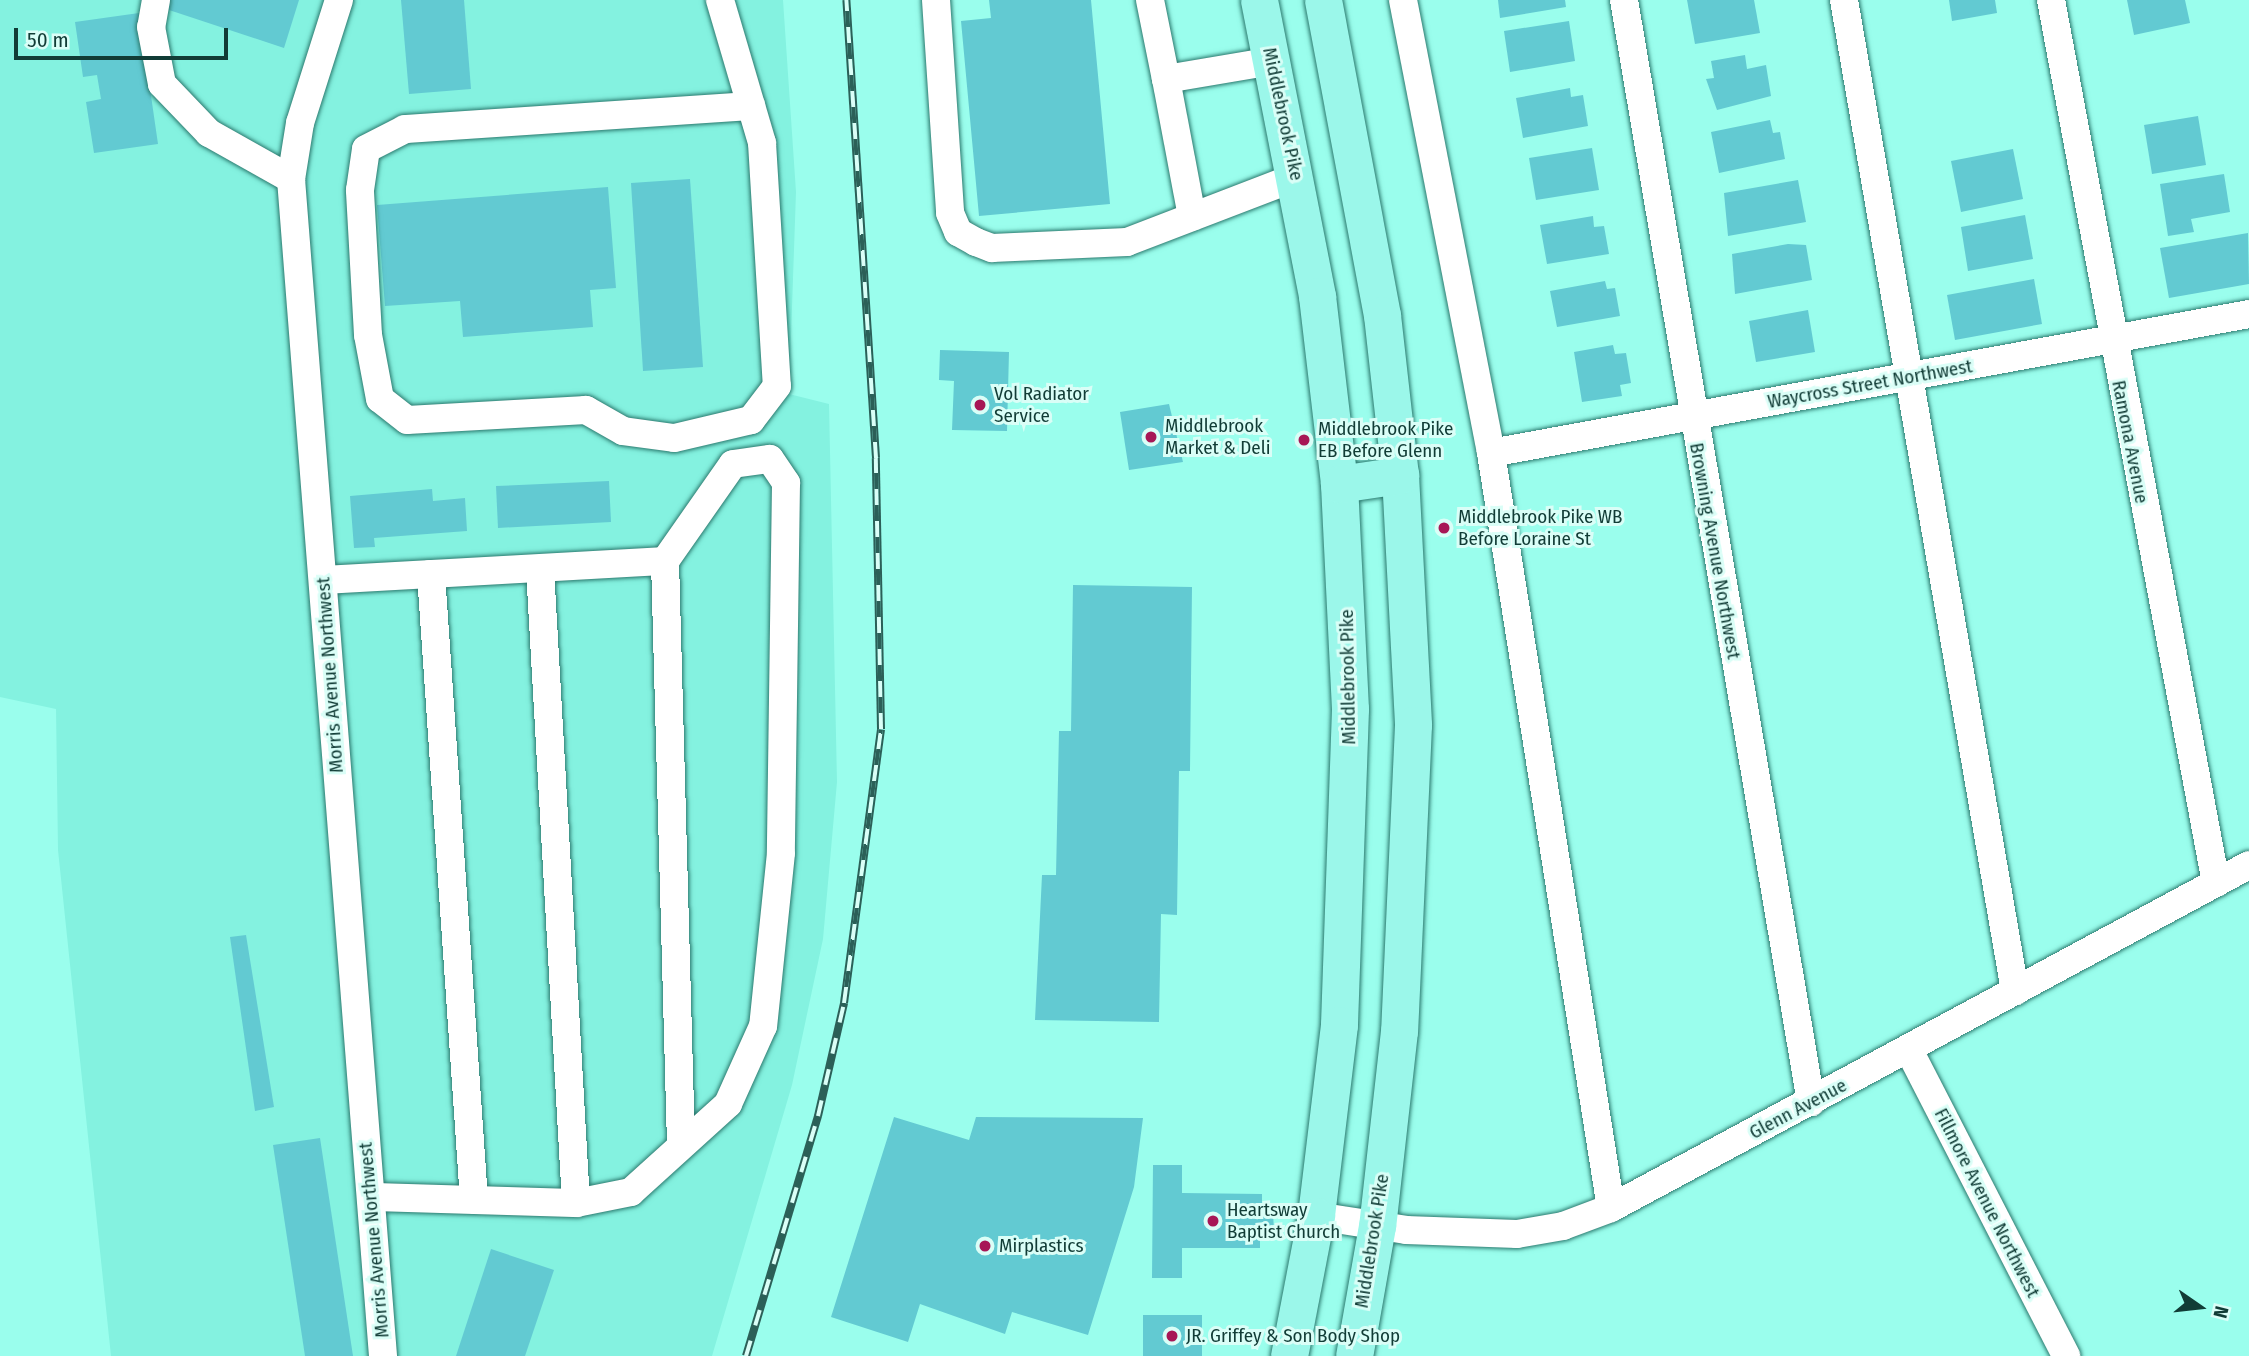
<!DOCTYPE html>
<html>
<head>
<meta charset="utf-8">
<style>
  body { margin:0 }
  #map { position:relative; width:2249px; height:1356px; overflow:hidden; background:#9afeed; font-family:"Fira Sans Condensed",sans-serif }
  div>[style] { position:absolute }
  .built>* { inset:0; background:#84f2e0 }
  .building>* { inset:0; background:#62cad2 }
  .roads { filter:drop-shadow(0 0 2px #2b796e) drop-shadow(0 0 2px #2b796e) }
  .minor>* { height:28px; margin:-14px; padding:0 14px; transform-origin:14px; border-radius:14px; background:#fff }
  .major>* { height:37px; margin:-18.5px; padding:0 18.5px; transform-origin:18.5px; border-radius:18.5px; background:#9bf7ea }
  .rail>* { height:8px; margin-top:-4px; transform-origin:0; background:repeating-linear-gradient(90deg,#dafef7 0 16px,#2b6058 0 32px); box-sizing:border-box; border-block:2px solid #2b6058 }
  .dots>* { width:19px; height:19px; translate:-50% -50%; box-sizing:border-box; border:4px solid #dafef7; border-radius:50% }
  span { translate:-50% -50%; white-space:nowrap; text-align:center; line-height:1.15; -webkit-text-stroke:6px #dafef7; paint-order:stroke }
  .street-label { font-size:19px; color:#113c36 }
  .poi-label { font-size:19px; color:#113c36 }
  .left { translate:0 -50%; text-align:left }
  .north { position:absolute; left:2165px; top:1272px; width:70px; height:70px; -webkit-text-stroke:5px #dafef7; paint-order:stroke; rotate:104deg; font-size:19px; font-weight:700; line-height:28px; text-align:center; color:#113c36 }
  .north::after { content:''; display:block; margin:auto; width:24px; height:32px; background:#113c36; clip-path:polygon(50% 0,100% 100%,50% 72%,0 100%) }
  .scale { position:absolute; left:14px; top:28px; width:214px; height:32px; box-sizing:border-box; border:4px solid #113c36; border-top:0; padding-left:9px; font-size:21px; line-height:24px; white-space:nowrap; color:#113c36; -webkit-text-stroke:5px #dafef7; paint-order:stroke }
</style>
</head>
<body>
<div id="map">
  <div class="built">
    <i style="clip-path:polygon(0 0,783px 0,796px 192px,789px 394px,829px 404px,837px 782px,823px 939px,792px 1085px,712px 1356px,111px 1356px,58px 850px,56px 709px,0 697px)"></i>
  </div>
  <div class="building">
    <i style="clip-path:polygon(168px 0,299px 0,284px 48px,166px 9px)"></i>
    <i style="clip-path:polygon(401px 0,464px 0,471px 89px,409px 94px)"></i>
    <i style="clip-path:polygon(989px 0,1091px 0,1110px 204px,979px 216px,961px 21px,991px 18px)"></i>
    <i style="clip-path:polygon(1498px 0,1565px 0,1566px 7px,1500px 18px)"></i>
    <i style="clip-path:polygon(1687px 0,1754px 0,1760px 33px,1695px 44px)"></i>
    <i style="clip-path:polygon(1949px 0,1995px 0,1997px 13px,1952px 21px)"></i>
    <i style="clip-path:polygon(2127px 0,2185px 0,2190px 23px,2134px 35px)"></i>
    <i style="clip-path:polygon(139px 13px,158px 144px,94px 153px,86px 102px,101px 99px,97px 75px,83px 77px,75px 22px)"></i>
    <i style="clip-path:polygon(1569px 21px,1575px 61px,1510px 72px,1504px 31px)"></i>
    <i style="clip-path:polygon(1745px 55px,1747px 69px,1766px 65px,1771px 96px,1717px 110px,1706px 79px,1714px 78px,1711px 61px)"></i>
    <i style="clip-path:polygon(1570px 88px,1571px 97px,1583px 95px,1588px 126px,1523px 138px,1516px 98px)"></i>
    <i style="clip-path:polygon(2198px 116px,2206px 165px,2152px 174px,2144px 125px)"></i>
    <i style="clip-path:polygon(1770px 120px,1773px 133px,1780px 132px,1785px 159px,1719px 173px,1711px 132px)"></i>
    <i style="clip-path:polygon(1592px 148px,1599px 190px,1536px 200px,1529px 158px)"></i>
    <i style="clip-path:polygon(2013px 149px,2023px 199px,1961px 212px,1951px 161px)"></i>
    <i style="clip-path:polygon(2224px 174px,2230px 212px,2191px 219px,2194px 232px,2168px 236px,2160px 184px)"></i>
    <i style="clip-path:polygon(690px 179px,703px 367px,643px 371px,631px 183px)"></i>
    <i style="clip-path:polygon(1798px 180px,1806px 222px,1728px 236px,1724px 193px)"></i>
    <i style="clip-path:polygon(608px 187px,616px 288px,590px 290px,593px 327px,463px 337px,460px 301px,385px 306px,377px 205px)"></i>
    <i style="clip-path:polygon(2025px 215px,2033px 259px,1968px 271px,1961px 227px)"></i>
    <i style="clip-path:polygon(1593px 216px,1594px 227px,1604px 226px,1609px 254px,1547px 264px,1540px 225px)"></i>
    <i style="clip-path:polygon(2248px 233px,2249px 284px,2169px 298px,2160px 248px)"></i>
    <i style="clip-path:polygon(1788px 244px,1806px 245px,1812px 280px,1735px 294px,1732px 254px)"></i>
    <i style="clip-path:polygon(2034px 279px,2042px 324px,1955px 340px,1947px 295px)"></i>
    <i style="clip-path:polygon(1605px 281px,1607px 289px,1615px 288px,1620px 316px,1557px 327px,1550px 291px)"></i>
    <i style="clip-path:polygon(1808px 310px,1815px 352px,1756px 362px,1749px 321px)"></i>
    <i style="clip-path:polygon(1613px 345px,1615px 354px,1626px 353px,1631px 383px,1620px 385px,1622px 396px,1582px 402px,1574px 352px)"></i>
    <i style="clip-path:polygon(940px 350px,1009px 352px,1007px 431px,952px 430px,954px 381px,939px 380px)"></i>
    <i style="clip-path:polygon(1169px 404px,1183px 462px,1129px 470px,1120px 412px)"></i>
    <i style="clip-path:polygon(609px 481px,611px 522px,498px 528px,496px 486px)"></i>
    <i style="clip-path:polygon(432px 489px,433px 501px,465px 498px,467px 531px,374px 538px,375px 547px,354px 548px,350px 496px)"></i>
    <i style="clip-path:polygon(1073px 585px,1192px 587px,1190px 771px,1179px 771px,1177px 915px,1161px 914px,1159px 1022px,1035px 1020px,1042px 875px,1056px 875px,1059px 731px,1071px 731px)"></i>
    <i style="clip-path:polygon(246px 935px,274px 1107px,255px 1111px,230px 937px)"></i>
    <i style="clip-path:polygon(894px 1117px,969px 1140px,976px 1117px,1143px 1118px,1134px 1187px,1088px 1335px,1012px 1312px,1005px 1334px,920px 1304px,908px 1342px,831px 1317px)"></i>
    <i style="clip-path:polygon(320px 1138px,353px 1356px,305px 1356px,273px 1145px)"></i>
    <i style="clip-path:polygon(1153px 1165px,1182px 1165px,1182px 1193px,1262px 1194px,1262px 1212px,1273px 1212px,1274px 1231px,1260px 1231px,1260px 1248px,1182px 1248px,1182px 1278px,1152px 1278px)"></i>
    <i style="clip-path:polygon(491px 1249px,554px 1270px,525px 1356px,456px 1356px)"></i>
    <i style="clip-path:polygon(1143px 1315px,1202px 1315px,1202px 1356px,1143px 1356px)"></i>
  </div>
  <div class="roads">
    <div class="minor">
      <i style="left:156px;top:0;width:27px;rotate:100deg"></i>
      <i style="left:151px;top:27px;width:58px;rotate:79.1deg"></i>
      <i style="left:162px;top:84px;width:68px;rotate:46.2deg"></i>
      <i style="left:209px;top:133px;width:94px;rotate:29.3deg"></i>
      <i style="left:339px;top:0;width:129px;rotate:107.6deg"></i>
      <i style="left:300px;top:123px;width:57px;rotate:99.1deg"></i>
      <i style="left:291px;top:179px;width:1181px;rotate:85.53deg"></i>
      <i style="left:720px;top:0;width:149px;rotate:73.6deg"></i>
      <i style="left:762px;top:143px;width:243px;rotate:86.5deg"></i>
      <i style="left:777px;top:386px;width:43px;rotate:127.4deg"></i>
      <i style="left:751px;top:420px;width:79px;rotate:166.8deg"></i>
      <i style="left:674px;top:438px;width:51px;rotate:-172.2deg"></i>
      <i style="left:623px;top:431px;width:43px;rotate:-150.4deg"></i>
      <i style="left:586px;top:410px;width:179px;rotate:176.8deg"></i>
      <i style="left:407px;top:420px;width:34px;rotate:-142deg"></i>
      <i style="left:380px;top:399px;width:65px;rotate:-100.6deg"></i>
      <i style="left:368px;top:335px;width:145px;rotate:-93.2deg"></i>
      <i style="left:360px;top:190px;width:41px;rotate:-81.7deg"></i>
      <i style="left:366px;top:149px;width:44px;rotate:-27.1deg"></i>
      <i style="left:405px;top:129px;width:347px;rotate:-3.8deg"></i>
      <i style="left:936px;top:0;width:213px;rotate:86.2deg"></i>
      <i style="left:950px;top:213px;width:21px;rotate:67deg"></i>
      <i style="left:958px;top:232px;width:21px;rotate:29deg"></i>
      <i style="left:976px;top:242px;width:17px;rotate:21deg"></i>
      <i style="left:992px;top:248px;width:135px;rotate:-2.5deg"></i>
      <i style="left:1127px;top:242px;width:181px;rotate:-21deg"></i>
      <i style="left:1150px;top:0;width:81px;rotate:78.6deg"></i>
      <i style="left:1166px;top:79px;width:108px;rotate:-9.6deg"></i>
      <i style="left:1403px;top:0;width:461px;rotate:79deg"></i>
      <i style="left:1491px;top:453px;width:764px;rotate:80.97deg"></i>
      <i style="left:1624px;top:0;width:1118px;rotate:80.37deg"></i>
      <i style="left:1844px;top:0;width:1006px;rotate:80.21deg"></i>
      <i style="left:2051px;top:0;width:898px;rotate:79.42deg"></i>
      <i style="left:1166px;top:79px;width:140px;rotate:79.3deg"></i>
      <i style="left:1491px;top:453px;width:771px;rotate:-10.39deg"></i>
      <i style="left:665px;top:561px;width:583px;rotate:88.43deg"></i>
      <i style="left:540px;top:569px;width:635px;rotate:86.75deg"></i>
      <i style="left:431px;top:574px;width:627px;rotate:86.07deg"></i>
      <i style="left:324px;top:580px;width:342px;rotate:-3.2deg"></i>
      <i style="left:665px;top:561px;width:118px;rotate:-55deg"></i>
      <i style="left:733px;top:464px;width:37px;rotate:-8deg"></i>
      <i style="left:770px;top:459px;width:29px;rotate:56deg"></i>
      <i style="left:786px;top:483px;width:370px;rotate:90.8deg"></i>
      <i style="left:781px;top:853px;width:174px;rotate:95.9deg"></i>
      <i style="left:763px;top:1026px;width:85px;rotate:114.2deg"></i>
      <i style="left:728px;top:1104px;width:131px;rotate:137.8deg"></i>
      <i style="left:631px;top:1192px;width:56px;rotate:168.7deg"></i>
      <i style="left:576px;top:1203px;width:204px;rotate:-178.3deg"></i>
      <i style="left:1909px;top:1050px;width:344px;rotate:62.8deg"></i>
      <i style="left:1316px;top:1216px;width:91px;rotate:8.8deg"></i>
      <i style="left:1406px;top:1230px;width:111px;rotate:2.1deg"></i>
      <i style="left:1517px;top:1234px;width:47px;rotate:-9.9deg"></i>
      <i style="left:1563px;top:1226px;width:51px;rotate:-20.6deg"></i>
      <i style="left:1611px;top:1208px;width:724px;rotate:-28.26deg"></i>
    </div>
    <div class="major">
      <i style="left:1259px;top:0;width:302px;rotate:78.9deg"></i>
      <i style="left:1317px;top:296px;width:189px;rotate:83.3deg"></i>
      <i style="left:1339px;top:484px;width:225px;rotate:87.2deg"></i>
      <i style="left:1350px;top:709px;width:316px;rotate:92deg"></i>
      <i style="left:1339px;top:1025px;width:192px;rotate:96.9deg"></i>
      <i style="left:1316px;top:1216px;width:143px;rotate:100.9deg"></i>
      <i style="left:1323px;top:0;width:320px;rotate:79.4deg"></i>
      <i style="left:1382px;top:315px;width:161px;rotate:83.6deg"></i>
      <i style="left:1400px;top:475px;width:250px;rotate:87deg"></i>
      <i style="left:1413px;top:725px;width:306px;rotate:92.6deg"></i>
      <i style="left:1399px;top:1031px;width:196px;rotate:96.4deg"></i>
      <i style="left:1377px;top:1226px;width:132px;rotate:100deg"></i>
      <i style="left:1339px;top:484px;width:62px;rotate:-8.4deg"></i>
    </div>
  </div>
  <div class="rail">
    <i style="left:746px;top:1356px;width:251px;rotate:-73.3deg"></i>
    <i style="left:818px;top:1116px;width:116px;rotate:-77deg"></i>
    <i style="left:844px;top:1003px;width:276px;rotate:-82.3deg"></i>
    <i style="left:881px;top:729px;width:271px;rotate:-91.1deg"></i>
    <i style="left:876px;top:458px;width:459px;rotate:-93.7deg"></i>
  </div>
  <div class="dots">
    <i style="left:980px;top:405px;background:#a71756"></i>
    <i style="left:1151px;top:437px;background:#a71756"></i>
    <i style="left:1304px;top:440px;background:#a71756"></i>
    <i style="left:1444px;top:528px;background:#a71756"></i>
    <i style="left:1213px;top:1221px;background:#a71756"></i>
    <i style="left:985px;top:1246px;background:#a71756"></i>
    <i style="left:1172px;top:1336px;background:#a71756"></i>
  </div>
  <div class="street-label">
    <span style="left:1283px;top:114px;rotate:78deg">Middlebrook Pike</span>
    <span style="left:1870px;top:384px;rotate:-10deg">Waycross Street Northwest</span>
    <span style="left:2130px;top:442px;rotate:79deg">Ramona Avenue</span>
    <span style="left:1715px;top:551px;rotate:80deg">Browning Avenue Northwest</span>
    <span style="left:330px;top:675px;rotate:-94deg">Morris Avenue Northwest</span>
    <span style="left:1348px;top:677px;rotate:-91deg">Middlebrook Pike</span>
    <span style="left:1798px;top:1109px;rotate:-28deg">Glenn Avenue</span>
    <span style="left:1987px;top:1203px;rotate:63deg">Fillmore Avenue Northwest</span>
    <span style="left:374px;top:1240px;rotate:-95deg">Morris Avenue Northwest</span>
    <span style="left:1372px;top:1241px;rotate:-81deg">Middlebrook Pike</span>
  </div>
  <div class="poi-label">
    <span class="left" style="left:994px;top:405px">Vol Radiator<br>Service</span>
    <span class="left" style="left:1165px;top:437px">Middlebrook<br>Market &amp; Deli</span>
    <span class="left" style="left:1318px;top:440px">Middlebrook Pike<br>EB Before Glenn</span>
    <span class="left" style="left:1458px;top:528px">Middlebrook Pike WB<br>Before Loraine St</span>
    <span class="left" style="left:1227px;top:1221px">Heartsway<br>Baptist Church</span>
    <span class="left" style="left:999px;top:1246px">Mirplastics</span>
    <span class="left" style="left:1186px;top:1336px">JR. Griffey &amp; Son Body Shop</span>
  </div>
  <div class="north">N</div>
  <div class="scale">50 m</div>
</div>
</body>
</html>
